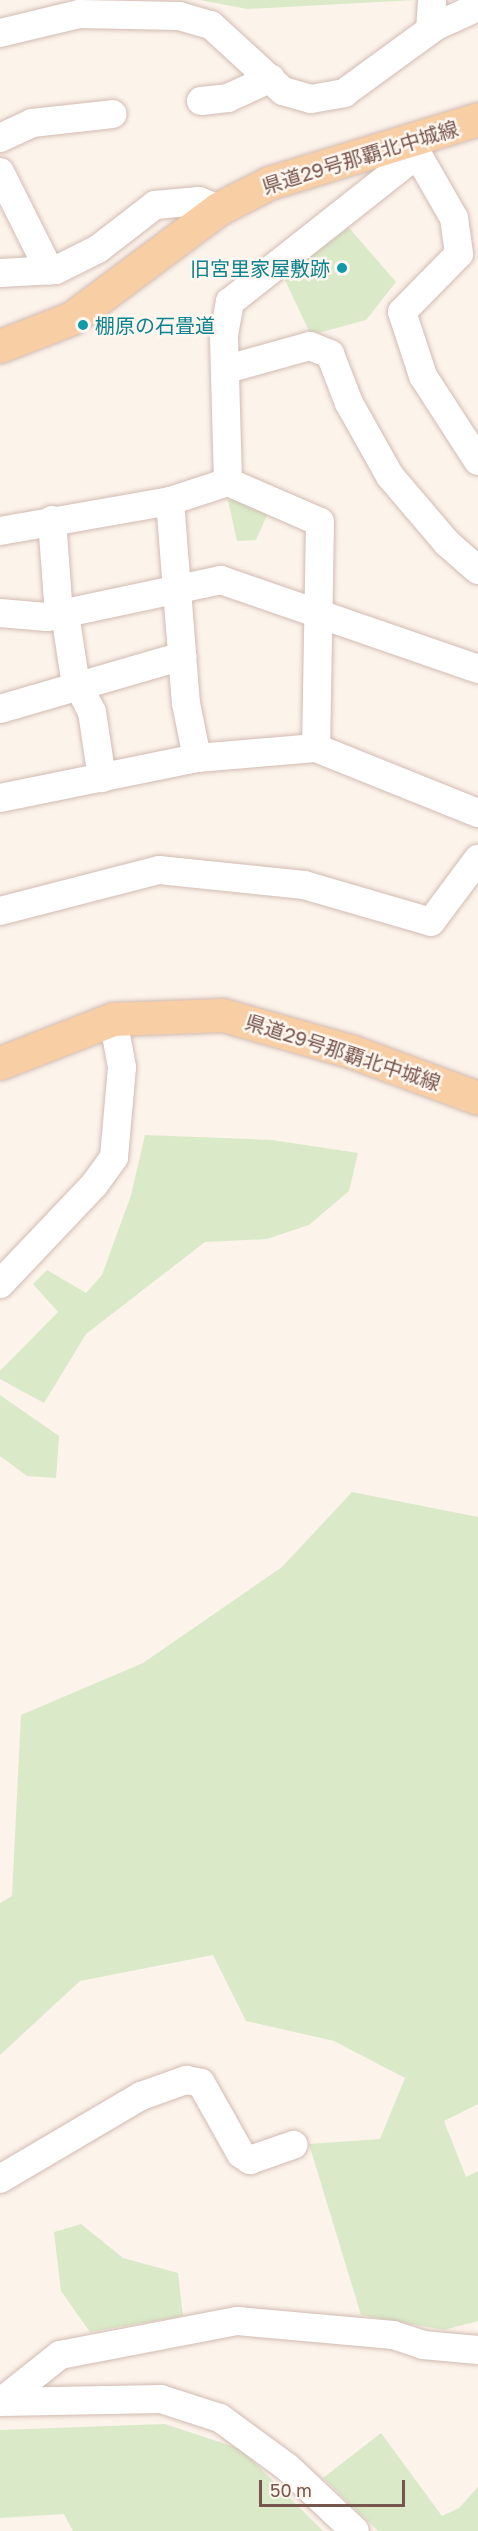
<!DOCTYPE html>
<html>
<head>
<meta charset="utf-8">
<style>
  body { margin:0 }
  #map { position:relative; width:478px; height:2531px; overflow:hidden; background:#fcf3ea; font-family:"Golos Text","Noto Sans JP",sans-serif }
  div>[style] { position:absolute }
  .green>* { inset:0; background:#daeac8 }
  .roads { filter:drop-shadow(0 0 2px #d1bbb2) drop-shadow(0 0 2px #d1bbb2) }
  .minor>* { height:28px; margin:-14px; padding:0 14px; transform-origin:14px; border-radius:14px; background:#fff }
  .major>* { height:33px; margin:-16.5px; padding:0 16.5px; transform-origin:16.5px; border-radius:16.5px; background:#f8cea5 }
  .dots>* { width:16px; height:16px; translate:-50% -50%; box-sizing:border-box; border:3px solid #fff7f0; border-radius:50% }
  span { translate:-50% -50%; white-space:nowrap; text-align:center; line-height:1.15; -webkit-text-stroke:5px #fff7f0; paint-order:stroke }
  .street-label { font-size:20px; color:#77564d }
  .culture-label { font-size:20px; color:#0d838f }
  .right { translate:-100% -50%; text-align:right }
  .left { translate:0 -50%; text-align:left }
  .scale { position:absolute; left:259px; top:2480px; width:146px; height:27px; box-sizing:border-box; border:3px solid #77564d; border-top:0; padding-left:8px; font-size:18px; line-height:21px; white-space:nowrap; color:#77564d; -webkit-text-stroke:4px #fff7f0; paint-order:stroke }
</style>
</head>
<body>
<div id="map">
  <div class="green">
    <i style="clip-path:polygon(200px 0,415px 0,247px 9px)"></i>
    <i style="clip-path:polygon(344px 222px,396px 282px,366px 320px,311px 335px,282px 274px)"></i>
    <i style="clip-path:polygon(237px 498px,268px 513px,256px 540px,237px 541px,228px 500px)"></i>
    <i style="clip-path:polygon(145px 1135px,272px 1140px,358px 1153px,349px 1191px,309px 1225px,267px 1239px,205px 1242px,86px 1334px,44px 1403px,0 1379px,0 1371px,58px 1312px,33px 1284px,47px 1270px,86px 1293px,102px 1275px,131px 1195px)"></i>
    <i style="clip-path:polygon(0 1395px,59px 1436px,56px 1478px,27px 1476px,0 1456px)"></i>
    <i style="clip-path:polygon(352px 1492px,478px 1517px,478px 2104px,444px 2121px,466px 2177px,478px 2171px,478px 2321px,444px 2330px,361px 2315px,309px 2144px,380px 2139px,405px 2078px,334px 2041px,246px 2021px,213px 1955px,80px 1981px,0 2055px,0 1903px,12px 1896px,21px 1715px,143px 1663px,282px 1567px)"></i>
    <i style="clip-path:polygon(81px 2224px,123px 2258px,178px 2273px,183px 2316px,90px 2332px,61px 2291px,54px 2232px)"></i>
    <i style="clip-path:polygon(165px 2424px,241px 2449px,323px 2531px,73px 2531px,64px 2514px,0 2518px,0 2430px)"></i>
    <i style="clip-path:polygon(381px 2433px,442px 2516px,459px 2508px,478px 2487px,478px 2531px,378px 2531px,323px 2478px)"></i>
  </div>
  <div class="roads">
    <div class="minor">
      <i style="left:430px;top:30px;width:30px;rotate:-86deg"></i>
      <i style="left:0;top:33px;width:81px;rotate:-13.5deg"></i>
      <i style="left:79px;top:14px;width:100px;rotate:1.1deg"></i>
      <i style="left:179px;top:16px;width:33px;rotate:16deg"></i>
      <i style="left:211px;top:25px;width:98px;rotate:42.5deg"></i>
      <i style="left:283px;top:91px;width:29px;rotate:16deg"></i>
      <i style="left:311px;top:99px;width:34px;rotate:-10deg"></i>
      <i style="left:344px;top:93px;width:114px;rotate:-36.1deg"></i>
      <i style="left:436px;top:26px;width:46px;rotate:-24.3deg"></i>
      <i style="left:201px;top:101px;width:27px;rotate:-6deg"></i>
      <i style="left:228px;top:98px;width:47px;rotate:-24.9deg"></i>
      <i style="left:0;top:138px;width:35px;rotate:-25deg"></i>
      <i style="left:32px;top:123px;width:81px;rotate:-6.3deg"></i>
      <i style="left:411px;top:143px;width:86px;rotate:60.2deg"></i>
      <i style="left:454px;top:218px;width:36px;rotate:82deg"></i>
      <i style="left:459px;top:254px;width:81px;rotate:134.5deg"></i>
      <i style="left:402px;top:312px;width:67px;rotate:71.8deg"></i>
      <i style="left:423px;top:376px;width:101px;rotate:57.1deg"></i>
      <i style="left:0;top:172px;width:110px;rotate:63.4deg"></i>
      <i style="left:0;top:273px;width:56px;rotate:-3.1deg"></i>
      <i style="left:56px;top:270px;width:47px;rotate:-26.6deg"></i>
      <i style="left:98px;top:249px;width:72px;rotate:-37.7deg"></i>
      <i style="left:155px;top:205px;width:44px;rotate:-5.2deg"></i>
      <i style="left:199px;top:201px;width:21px;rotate:23deg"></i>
      <i style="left:227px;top:369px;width:86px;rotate:-15.5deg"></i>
      <i style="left:310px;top:346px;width:22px;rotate:22deg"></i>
      <i style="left:330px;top:354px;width:53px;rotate:68.8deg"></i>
      <i style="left:349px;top:403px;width:84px;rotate:60.7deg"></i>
      <i style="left:390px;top:476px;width:88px;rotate:49.6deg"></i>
      <i style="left:447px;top:543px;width:41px;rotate:41.1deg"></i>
      <i style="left:228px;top:482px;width:147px;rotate:-91.6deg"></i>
      <i style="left:224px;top:335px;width:34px;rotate:-80deg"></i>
      <i style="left:230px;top:302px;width:236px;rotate:-38.3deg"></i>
      <i style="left:170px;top:501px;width:203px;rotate:85.5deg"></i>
      <i style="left:186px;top:703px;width:56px;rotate:78.7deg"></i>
      <i style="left:52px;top:520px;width:95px;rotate:85.8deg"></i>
      <i style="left:0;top:531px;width:173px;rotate:-10deg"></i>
      <i style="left:170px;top:501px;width:61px;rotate:-18.1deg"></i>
      <i style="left:228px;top:482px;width:100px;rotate:23.5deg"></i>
      <i style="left:320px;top:522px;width:226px;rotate:91deg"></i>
      <i style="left:0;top:613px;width:47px;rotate:4.9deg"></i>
      <i style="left:47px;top:617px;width:178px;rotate:-12deg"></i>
      <i style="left:221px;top:580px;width:272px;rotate:19.1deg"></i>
      <i style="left:65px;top:614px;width:66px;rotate:81.3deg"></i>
      <i style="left:75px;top:679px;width:37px;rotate:63deg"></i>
      <i style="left:92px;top:712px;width:67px;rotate:81.4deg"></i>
      <i style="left:0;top:709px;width:190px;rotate:-16.2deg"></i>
      <i style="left:0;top:798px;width:201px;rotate:-11.5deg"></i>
      <i style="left:197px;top:758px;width:119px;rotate:-4.8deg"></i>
      <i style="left:316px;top:748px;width:175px;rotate:21.9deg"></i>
      <i style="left:0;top:911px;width:164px;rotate:-14.5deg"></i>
      <i style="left:159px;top:870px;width:146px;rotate:5.9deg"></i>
      <i style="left:304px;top:885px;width:132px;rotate:16.2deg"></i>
      <i style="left:431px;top:922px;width:79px;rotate:-53.3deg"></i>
      <i style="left:0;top:1284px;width:137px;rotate:-46.5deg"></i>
      <i style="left:94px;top:1185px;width:34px;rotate:-54deg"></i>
      <i style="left:114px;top:1157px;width:90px;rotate:-84.9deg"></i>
      <i style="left:122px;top:1067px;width:49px;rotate:-100.6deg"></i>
      <i style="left:0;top:2179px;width:164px;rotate:-30.5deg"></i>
      <i style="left:141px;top:2096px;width:48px;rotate:-19.6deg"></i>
      <i style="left:186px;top:2080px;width:15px;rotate:11deg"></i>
      <i style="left:201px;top:2083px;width:81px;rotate:60.6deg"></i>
      <i style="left:241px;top:2154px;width:11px;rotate:34deg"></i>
      <i style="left:250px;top:2160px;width:46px;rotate:-19.2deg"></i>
      <i style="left:2px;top:2401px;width:74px;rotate:-38.4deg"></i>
      <i style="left:60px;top:2355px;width:180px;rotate:-10.9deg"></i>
      <i style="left:237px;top:2321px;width:157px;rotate:5.1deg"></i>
      <i style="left:393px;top:2335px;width:32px;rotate:18deg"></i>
      <i style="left:423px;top:2345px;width:55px;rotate:5.2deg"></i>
      <i style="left:0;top:2402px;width:161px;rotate:-1.1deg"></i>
      <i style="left:161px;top:2399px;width:62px;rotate:17.9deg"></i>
      <i style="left:220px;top:2418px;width:83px;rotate:36.2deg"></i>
      <i style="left:287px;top:2467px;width:93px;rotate:43.3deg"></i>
    </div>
    <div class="major">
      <i style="left:0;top:346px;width:77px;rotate:-21.3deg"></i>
      <i style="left:72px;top:318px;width:182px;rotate:-36.7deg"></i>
      <i style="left:218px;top:209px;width:57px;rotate:-27deg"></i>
      <i style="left:269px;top:183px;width:219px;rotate:-17deg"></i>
      <i style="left:0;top:1063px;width:121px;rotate:-21.3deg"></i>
      <i style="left:113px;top:1019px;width:110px;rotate:-2.1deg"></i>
      <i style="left:223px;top:1015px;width:135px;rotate:15.9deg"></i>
      <i style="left:353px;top:1052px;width:133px;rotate:20.2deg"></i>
    </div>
  </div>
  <div class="dots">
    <i style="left:342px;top:268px;background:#0f9aa8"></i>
    <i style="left:83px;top:325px;background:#0f9aa8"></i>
  </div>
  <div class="street-label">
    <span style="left:360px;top:157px;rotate:-17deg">県道29号那覇北中城線</span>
    <span style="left:343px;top:1052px;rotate:18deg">県道29号那覇北中城線</span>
  </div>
  <div class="culture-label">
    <span class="right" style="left:330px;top:268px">旧宮里家屋敷跡</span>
    <span class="left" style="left:95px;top:325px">棚原の石畳道</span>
  </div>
  <div class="scale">50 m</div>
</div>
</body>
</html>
